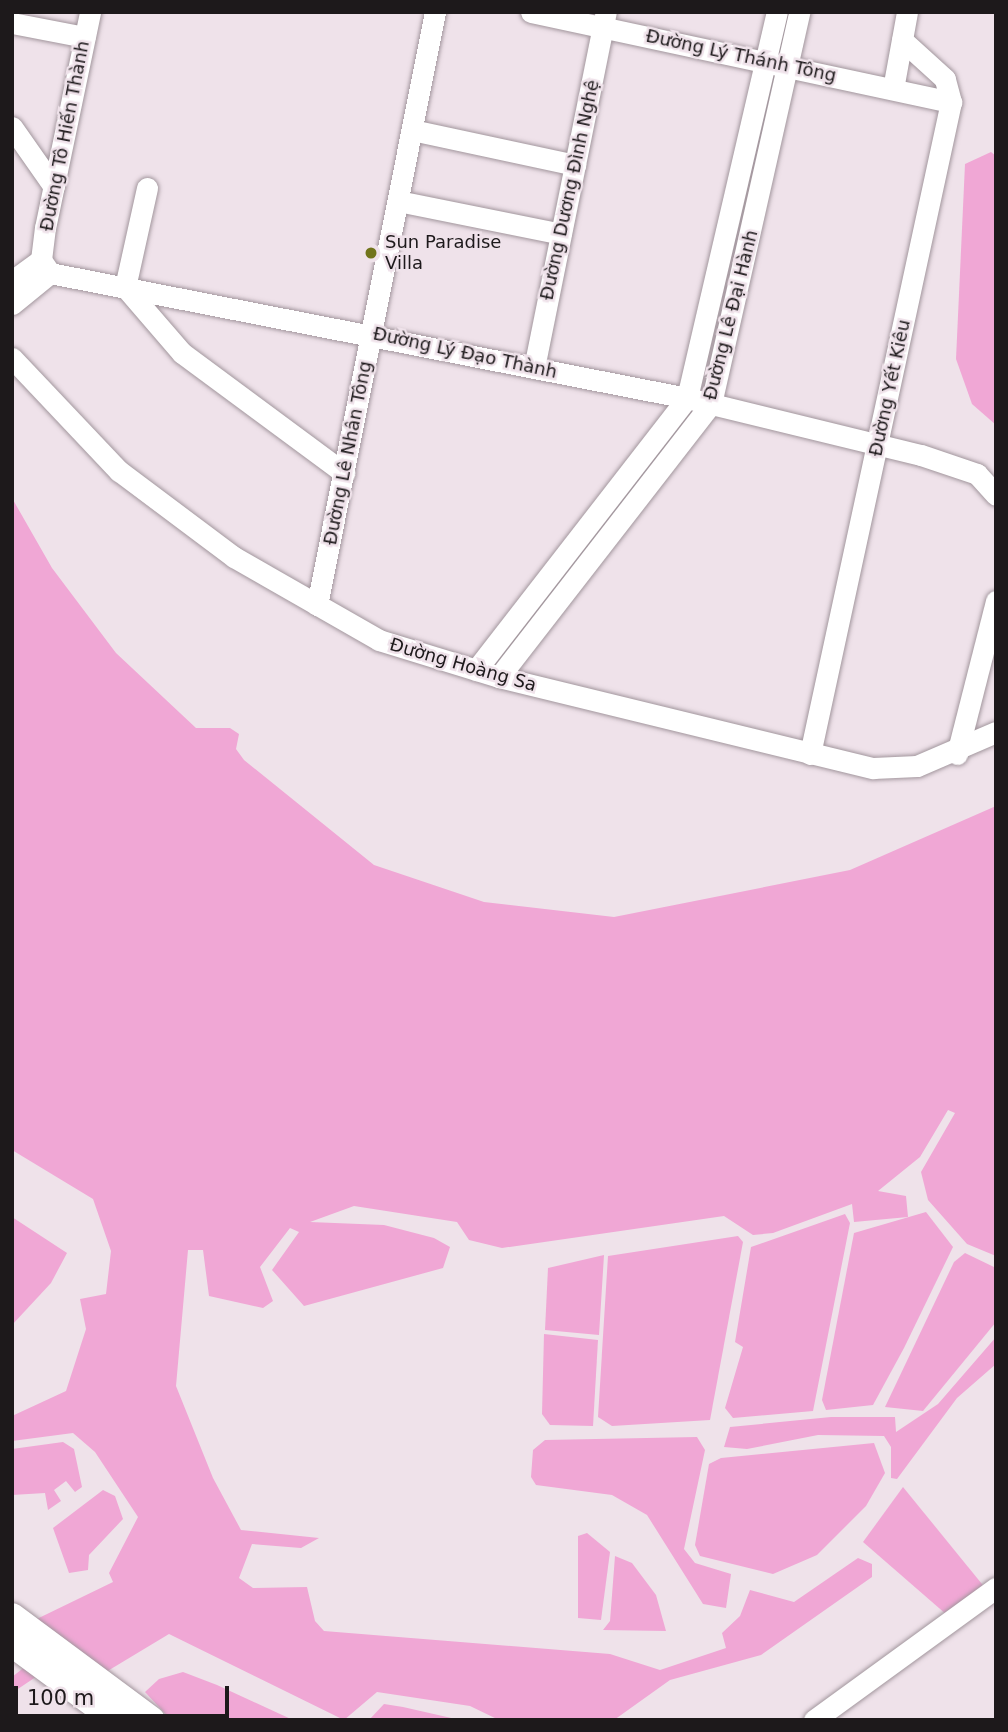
<!DOCTYPE html>
<html>
<head>
<meta charset="utf-8">
<style>
  body { margin:0 }
  #map { position:relative; width:1008px; height:1732px; overflow:hidden; background:#efe2ea; font-family:"DejaVu Sans",sans-serif }
  div>[style] { position:absolute }
  .water>* { inset:0; background:#f0a7d5 }
  .roads { filter:drop-shadow(0 0 2px #a2969d) drop-shadow(0 0 2px #a2969d) }
  .minor>* { height:21px; margin:-10.5px; padding:0 10.5px; transform-origin:10.5px; border-radius:10.5px; background:#fff }
  .major>* { height:26px; margin:-13px; padding:0 13px; transform-origin:13px; border-radius:13px; background:#fff }
  .dots>* { width:19px; height:19px; translate:-50% -50%; box-sizing:border-box; border:4px solid #efe2ea; border-radius:50% }
  span { translate:-50% -50%; white-space:nowrap; text-align:center; line-height:1.15; -webkit-text-stroke:5px #efe2ea; paint-order:stroke }
  .street-label { font-size:18px; color:#1d191b }
  .poi-label { font-size:18px; color:#1d191b }
  .left { translate:0 -50%; text-align:left }
  .frame { position:absolute; inset:0; border:14px solid #1d191b; pointer-events:none }
  .scale { position:absolute; left:14px; top:1686px; width:215px; height:32px; box-sizing:border-box; border:4px solid #1d191b; border-top:0; padding-left:9px; font-size:21px; line-height:24px; white-space:nowrap; color:#1d191b; -webkit-text-stroke:5px #efe2ea; paint-order:stroke }
</style>
</head>
<body>
<div id="map">
  <div class="water">
    <i style="clip-path:polygon(991px 152px,996px 156px,996px 425px,972px 404px,956px 359px,965px 164px)"></i>
    <i style="clip-path:polygon(12px 498px,52px 568px,116px 653px,196px 728px,230px 728px,239px 734px,236px 749px,244px 760px,374px 865px,484px 902px,614px 917px,850px 870px,996px 806px,996px 1256px,967px 1244px,928px 1200px,921px 1172px,955px 1113px,948px 1110px,920px 1157px,878px 1191px,906px 1196px,908px 1217px,854px 1222px,852px 1204px,773px 1233px,753px 1235px,724px 1216px,502px 1248px,469px 1240px,457px 1222px,354px 1206px,310px 1222px,384px 1225px,434px 1238px,450px 1247px,443px 1268px,304px 1306px,272px 1270px,299px 1232px,290px 1228px,260px 1267px,273px 1301px,263px 1308px,209px 1296px,203px 1250px,188px 1250px,176px 1386px,213px 1478px,241px 1530px,319px 1538px,301px 1548px,252px 1544px,239px 1578px,253px 1588px,307px 1587px,315px 1621px,324px 1631px,610px 1654px,660px 1670px,726px 1648px,722px 1633px,740px 1616px,750px 1590px,794px 1602px,858px 1558px,872px 1564px,872px 1577px,761px 1655px,670px 1680px,614px 1720px,499px 1720px,470px 1706px,377px 1692px,344px 1720px,169px 1634px,86px 1684px,55px 1664px,12px 1693px,12px 1677px,41px 1654px,12px 1631px,113px 1582px,109px 1573px,138px 1517px,95px 1452px,73px 1433px,12px 1441px,12px 1416px,66px 1391px,86px 1329px,80px 1299px,106px 1294px,111px 1251px,93px 1199px,12px 1150px)"></i>
    <i style="clip-path:polygon(926px 1212px,953px 1247px,904px 1348px,873px 1405px,826px 1410px,822px 1400px,854px 1233px)"></i>
    <i style="clip-path:polygon(845px 1214px,850px 1223px,813px 1411px,733px 1418px,725px 1408px,743px 1347px,735px 1342px,751px 1247px)"></i>
    <i style="clip-path:polygon(12px 1217px,67px 1253px,51px 1283px,12px 1325px)"></i>
    <i style="clip-path:polygon(738px 1236px,743px 1242px,710px 1420px,612px 1426px,598px 1417px,608px 1256px)"></i>
    <i style="clip-path:polygon(965px 1253px,996px 1268px,996px 1322px,923px 1411px,885px 1407px,954px 1262px)"></i>
    <i style="clip-path:polygon(604px 1255px,599px 1335px,545px 1330px,548px 1268px)"></i>
    <i style="clip-path:polygon(544px 1334px,598px 1340px,593px 1426px,550px 1425px,542px 1414px)"></i>
    <i style="clip-path:polygon(996px 1337px,996px 1364px,957px 1398px,897px 1479px,891px 1478px,891px 1447px,884px 1436px,818px 1435px,747px 1449px,724px 1447px,730px 1427px,831px 1417px,895px 1417px,896px 1432px,938px 1404px)"></i>
    <i style="clip-path:polygon(697px 1437px,705px 1450px,684px 1549px,695px 1563px,731px 1574px,726px 1608px,703px 1604px,647px 1515px,612px 1495px,536px 1485px,531px 1477px,533px 1450px,545px 1440px)"></i>
    <i style="clip-path:polygon(63px 1442px,74px 1449px,82px 1487px,75px 1492px,66px 1481px,54px 1490px,61px 1501px,48px 1510px,45px 1493px,12px 1495px,12px 1449px)"></i>
    <i style="clip-path:polygon(874px 1443px,885px 1473px,866px 1506px,817px 1555px,773px 1574px,700px 1556px,695px 1545px,709px 1464px,721px 1458px)"></i>
    <i style="clip-path:polygon(903px 1487px,986px 1589px,947px 1615px,863px 1542px)"></i>
    <i style="clip-path:polygon(103px 1490px,115px 1496px,123px 1519px,89px 1555px,88px 1570px,69px 1573px,53px 1528px)"></i>
    <i style="clip-path:polygon(587px 1533px,610px 1552px,601px 1620px,578px 1618px,578px 1536px)"></i>
    <i style="clip-path:polygon(615px 1556px,632px 1563px,656px 1595px,666px 1631px,603px 1630px,610px 1621px)"></i>
    <i style="clip-path:polygon(183px 1672px,217px 1685px,293px 1720px,171px 1720px,145px 1692px,159px 1679px)"></i>
    <i style="clip-path:polygon(384px 1704px,403px 1707px,460px 1720px,369px 1720px)"></i>
  </div>
  <div class="roads">
    <div class="minor">
      <i style="left:531px;top:12px;width:430px;rotate:12.1deg"></i>
      <i style="left:12px;top:23px;width:74px;rotate:10.9deg"></i>
      <i style="left:893px;top:89px;width:78px;rotate:-79.7deg"></i>
      <i style="left:12px;top:127px;width:73px;rotate:55deg"></i>
      <i style="left:412px;top:130px;width:167px;rotate:12.1deg"></i>
      <i style="left:147px;top:188px;width:101px;rotate:102.5deg"></i>
      <i style="left:125px;top:287px;width:87px;rotate:49.2deg"></i>
      <i style="left:182px;top:353px;width:202px;rotate:36.5deg"></i>
      <i style="left:398px;top:201px;width:166px;rotate:11.4deg"></i>
      <i style="left:50px;top:273px;width:649px;rotate:11.1deg"></i>
      <i style="left:687px;top:398px;width:241px;rotate:13.7deg"></i>
      <i style="left:921px;top:455px;width:59px;rotate:18.7deg"></i>
      <i style="left:977px;top:474px;width:28px;rotate:48deg"></i>
      <i style="left:50px;top:273px;width:16px;rotate:-125deg"></i>
      <i style="left:41px;top:260px;width:32px;rotate:-83deg"></i>
      <i style="left:45px;top:228px;width:221px;rotate:-78.2deg"></i>
      <i style="left:12px;top:281px;width:36px;rotate:-36deg"></i>
      <i style="left:12px;top:304px;width:49px;rotate:-39.2deg"></i>
      <i style="left:12px;top:358px;width:156px;rotate:46.6deg"></i>
      <i style="left:119px;top:471px;width:144px;rotate:36.8deg"></i>
      <i style="left:234px;top:557px;width:167px;rotate:29.8deg"></i>
      <i style="left:379px;top:640px;width:126px;rotate:17.1deg"></i>
      <i style="left:499px;top:677px;width:385px;rotate:13.7deg"></i>
      <i style="left:873px;top:768px;width:44px;rotate:-2.6deg"></i>
      <i style="left:917px;top:766px;width:86px;rotate:-23.3deg"></i>
      <i style="left:534px;top:368px;width:363px;rotate:-78.6deg"></i>
      <i style="left:317px;top:605px;width:605px;rotate:-78.75deg"></i>
      <i style="left:476px;top:670px;width:344px;rotate:-52.2deg"></i>
      <i style="left:687px;top:398px;width:396px;rotate:-76.9deg"></i>
      <i style="left:499px;top:677px;width:346px;rotate:-52.2deg"></i>
      <i style="left:711px;top:404px;width:402px;rotate:-77.3deg"></i>
      <i style="left:810px;top:754px;width:667px;rotate:-77.8deg"></i>
      <i style="left:951px;top:102px;width:24px;rotate:-105deg"></i>
      <i style="left:945px;top:79px;width:58px;rotate:-137.8deg"></i>
      <i style="left:957px;top:754px;width:158px;rotate:-75.7deg"></i>
      <i style="left:814px;top:1720px;width:225px;rotate:-36deg"></i>
    </div>
    <div class="major">
      <i style="left:12px;top:1616px;width:174px;rotate:36.6deg"></i>
      <i style="left:12px;top:1644px;width:128px;rotate:36.4deg"></i>
    </div>
  </div>
  <div class="dots">
    <i style="left:371px;top:253px;background:#71741b"></i>
  </div>
  <div class="street-label">
    <span style="left:741px;top:56px;rotate:12deg">Đường Lý Thánh Tông</span>
    <span style="left:65px;top:136px;rotate:-79deg">Đường Tô Hiến Thành</span>
    <span style="left:570px;top:190px;rotate:-78deg">Đường Dương Đình Nghệ</span>
    <span style="left:731px;top:315px;rotate:-76deg">Đường Lê Đại Hành</span>
    <span style="left:465px;top:353px;rotate:12deg">Đường Lý Đạo Thành</span>
    <span style="left:890px;top:388px;rotate:-78deg">Đường Yết Kiêu</span>
    <span style="left:348px;top:453px;rotate:-79deg">Đường Lê Nhân Tông</span>
    <span style="left:463px;top:665px;rotate:16deg">Đường Hoàng Sa</span>
  </div>
  <div class="poi-label">
    <span class="left" style="left:385px;top:253px">Sun Paradise<br>Villa</span>
  </div>
  <div class="frame"></div>
  <div class="scale">100 m</div>
</div>
</body>
</html>
